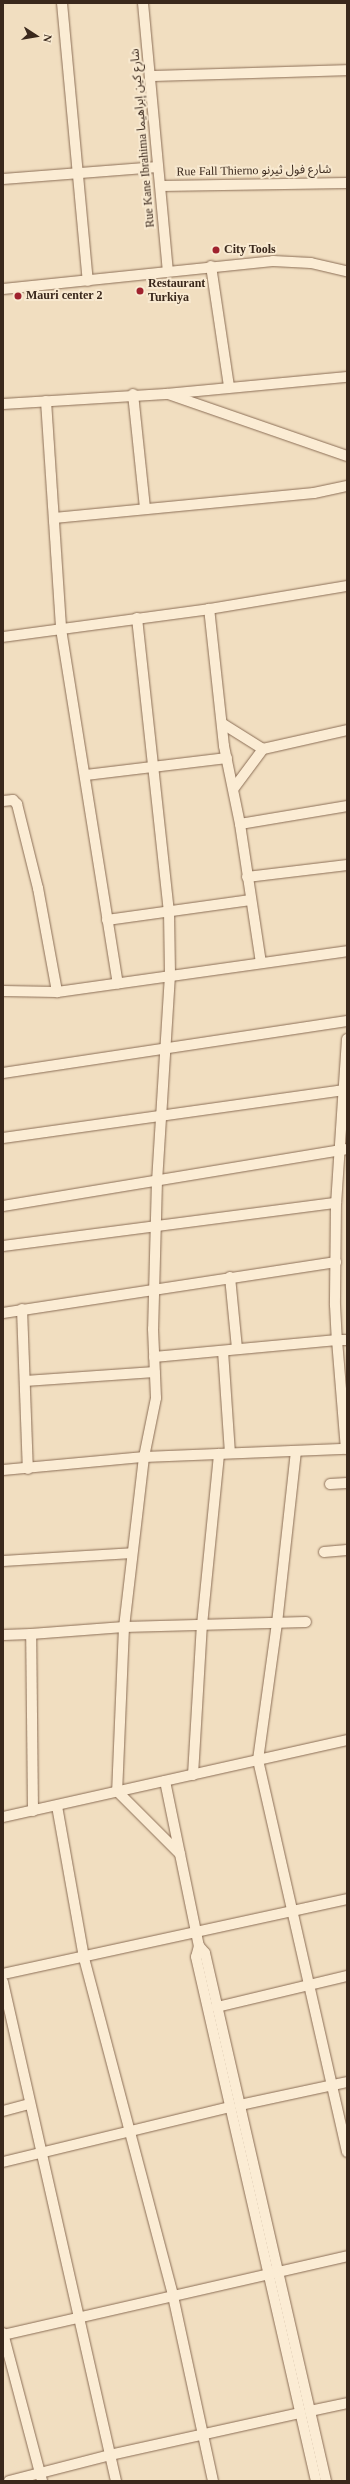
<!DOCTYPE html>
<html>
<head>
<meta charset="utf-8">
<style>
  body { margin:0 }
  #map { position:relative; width:350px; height:2484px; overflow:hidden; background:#f1dec0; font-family:"Times New Roman","Noto Sans Arabic",serif }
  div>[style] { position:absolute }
  .roads { filter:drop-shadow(0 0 1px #8b6e56) drop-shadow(0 0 1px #8b6e56) }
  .minor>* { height:10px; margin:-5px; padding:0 5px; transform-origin:5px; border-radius:5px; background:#fbecd4 }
  .dots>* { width:11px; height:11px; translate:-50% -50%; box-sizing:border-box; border:2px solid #f8e9d0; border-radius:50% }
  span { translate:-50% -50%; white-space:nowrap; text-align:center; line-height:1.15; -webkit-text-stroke:4px #f8e9d0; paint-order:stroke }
  .street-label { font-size:12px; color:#3a281c }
  .poi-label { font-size:12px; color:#3a281c; font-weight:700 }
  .left { translate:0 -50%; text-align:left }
  .frame { position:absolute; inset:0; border:4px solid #3a281c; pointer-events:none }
  .north { position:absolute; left:16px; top:16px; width:40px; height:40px; -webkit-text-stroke:3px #f8e9d0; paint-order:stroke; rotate:102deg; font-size:11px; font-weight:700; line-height:16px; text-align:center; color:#3a281c }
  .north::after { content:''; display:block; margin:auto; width:14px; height:18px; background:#3a281c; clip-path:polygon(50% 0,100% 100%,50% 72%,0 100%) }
</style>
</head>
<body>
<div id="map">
  <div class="roads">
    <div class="minor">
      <i style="left:62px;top:3px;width:279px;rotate:84.7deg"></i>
      <i style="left:143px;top:3px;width:269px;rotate:84.7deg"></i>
      <i style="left:150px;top:76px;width:197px;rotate:-1.7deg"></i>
      <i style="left:3px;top:179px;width:155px;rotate:-4.4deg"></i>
      <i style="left:161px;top:186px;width:186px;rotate:-0.9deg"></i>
      <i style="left:211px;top:266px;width:121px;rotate:81.5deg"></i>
      <i style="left:3px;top:289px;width:271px;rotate:-5.9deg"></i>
      <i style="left:273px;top:261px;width:38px;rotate:3deg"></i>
      <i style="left:311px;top:263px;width:37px;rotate:13deg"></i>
      <i style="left:133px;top:394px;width:115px;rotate:84deg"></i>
      <i style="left:168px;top:394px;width:189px;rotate:19.1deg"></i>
      <i style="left:46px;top:401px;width:228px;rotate:86.2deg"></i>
      <i style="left:61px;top:629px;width:359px;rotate:80.9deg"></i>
      <i style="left:3px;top:404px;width:163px;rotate:-3.5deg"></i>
      <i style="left:166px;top:394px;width:182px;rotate:-5.4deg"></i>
      <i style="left:54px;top:518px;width:261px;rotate:-5.5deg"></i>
      <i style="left:314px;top:493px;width:34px;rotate:-12deg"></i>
      <i style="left:137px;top:618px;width:295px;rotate:83.8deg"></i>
      <i style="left:169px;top:911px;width:64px;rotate:89.1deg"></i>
      <i style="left:170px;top:975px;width:205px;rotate:93.6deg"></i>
      <i style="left:157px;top:1180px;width:149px;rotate:91.5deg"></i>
      <i style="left:153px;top:1329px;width:69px;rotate:87.5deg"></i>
      <i style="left:156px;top:1398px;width:60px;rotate:101.5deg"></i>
      <i style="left:144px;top:1457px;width:171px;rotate:96.7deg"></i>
      <i style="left:124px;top:1627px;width:164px;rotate:92.4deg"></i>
      <i style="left:117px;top:1791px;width:89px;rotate:45deg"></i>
      <i style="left:3px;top:637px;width:208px;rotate:-7.7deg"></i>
      <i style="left:223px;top:724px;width:47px;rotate:32deg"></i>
      <i style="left:263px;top:749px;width:86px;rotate:-12.7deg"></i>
      <i style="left:86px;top:775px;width:142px;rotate:-6.9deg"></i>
      <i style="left:234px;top:788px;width:49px;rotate:-53.4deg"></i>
      <i style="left:3px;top:801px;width:10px;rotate:-6deg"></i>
      <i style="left:13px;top:800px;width:6px;rotate:45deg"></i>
      <i style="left:17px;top:804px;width:87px;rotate:76deg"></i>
      <i style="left:38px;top:888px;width:106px;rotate:79.6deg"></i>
      <i style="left:240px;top:824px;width:109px;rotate:-9.5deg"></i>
      <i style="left:247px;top:877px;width:101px;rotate:-6.8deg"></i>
      <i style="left:107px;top:920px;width:145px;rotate:-7.9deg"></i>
      <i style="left:261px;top:963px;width:141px;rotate:-98.6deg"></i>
      <i style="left:240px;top:824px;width:80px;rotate:-101.6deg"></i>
      <i style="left:224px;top:746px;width:138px;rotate:-96.2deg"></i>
      <i style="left:209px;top:609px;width:140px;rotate:-9.5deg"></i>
      <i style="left:3px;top:991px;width:54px;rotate:1.1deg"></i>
      <i style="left:57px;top:992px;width:293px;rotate:-8deg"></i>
      <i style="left:347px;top:1039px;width:164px;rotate:93.8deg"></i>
      <i style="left:336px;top:1203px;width:102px;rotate:90.6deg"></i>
      <i style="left:335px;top:1305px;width:35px;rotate:87deg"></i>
      <i style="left:337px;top:1340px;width:10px"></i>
      <i style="left:3px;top:1073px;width:348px;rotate:-8.6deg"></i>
      <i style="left:3px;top:1138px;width:343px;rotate:-8deg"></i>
      <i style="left:3px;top:1206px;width:349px;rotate:-9.4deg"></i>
      <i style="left:3px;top:1246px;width:336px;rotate:-7.4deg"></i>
      <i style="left:230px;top:1277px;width:72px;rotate:84.4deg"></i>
      <i style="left:22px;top:1309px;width:160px;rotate:87.9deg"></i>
      <i style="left:3px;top:1313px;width:337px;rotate:-8.7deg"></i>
      <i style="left:223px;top:1351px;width:102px;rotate:86.1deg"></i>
      <i style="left:154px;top:1357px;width:184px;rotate:-5.3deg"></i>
      <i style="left:337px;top:1340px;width:109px;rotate:85.3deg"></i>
      <i style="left:25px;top:1381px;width:130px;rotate:-4deg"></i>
      <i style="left:296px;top:1451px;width:173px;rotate:96.3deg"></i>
      <i style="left:277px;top:1623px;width:138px;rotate:97.9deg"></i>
      <i style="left:258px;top:1760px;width:402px;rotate:77.2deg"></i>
      <i style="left:3px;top:1470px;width:142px;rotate:-5.3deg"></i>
      <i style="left:144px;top:1457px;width:203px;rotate:-2.3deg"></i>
      <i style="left:330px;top:1484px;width:17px;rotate:-3deg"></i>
      <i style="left:324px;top:1552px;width:23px;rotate:-5deg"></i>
      <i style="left:3px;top:1561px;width:129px;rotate:-3.5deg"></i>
      <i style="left:3px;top:1635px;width:28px;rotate:-2deg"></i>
      <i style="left:193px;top:1775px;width:150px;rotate:-86.6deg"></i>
      <i style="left:202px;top:1625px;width:172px;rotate:-84.3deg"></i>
      <i style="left:165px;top:1781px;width:168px;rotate:78.4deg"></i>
      <i style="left:199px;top:1946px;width:9px;rotate:49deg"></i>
      <i style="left:205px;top:1953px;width:542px;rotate:77.09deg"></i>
      <i style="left:57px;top:1806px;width:154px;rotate:79.9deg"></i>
      <i style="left:84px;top:1958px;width:350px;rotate:75.2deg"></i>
      <i style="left:173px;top:2296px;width:189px;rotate:77.8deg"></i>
      <i style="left:33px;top:1811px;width:177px;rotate:-90.6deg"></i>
      <i style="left:31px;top:1634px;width:93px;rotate:-4.3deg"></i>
      <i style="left:124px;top:1627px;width:182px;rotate:-1.6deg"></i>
      <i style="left:3px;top:1817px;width:353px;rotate:-12.6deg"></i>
      <i style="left:199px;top:1946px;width:11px;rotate:105deg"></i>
      <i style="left:196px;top:1957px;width:538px;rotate:77.1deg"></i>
      <i style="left:3px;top:1974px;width:352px;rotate:-12.3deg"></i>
      <i style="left:3px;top:1982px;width:512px;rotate:77.24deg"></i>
      <i style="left:217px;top:2007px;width:134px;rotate:-13.4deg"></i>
      <i style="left:240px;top:2105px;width:109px;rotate:-12.1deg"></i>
      <i style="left:3px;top:2111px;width:28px;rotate:-15deg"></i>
      <i style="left:3px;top:2162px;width:234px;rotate:-13.6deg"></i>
      <i style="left:3px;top:2333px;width:153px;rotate:75.2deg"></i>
      <i style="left:3px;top:2335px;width:353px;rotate:-12.9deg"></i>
      <i style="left:310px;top:2411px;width:38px;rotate:-12deg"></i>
      <i style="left:9px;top:2481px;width:104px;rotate:-14.4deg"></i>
      <i style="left:110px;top:2455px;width:195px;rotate:-12.5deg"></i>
    </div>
  </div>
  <div class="dots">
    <i style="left:216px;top:250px;background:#9f222e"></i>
    <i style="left:140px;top:291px;background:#9f222e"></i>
    <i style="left:18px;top:296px;background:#9f222e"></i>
  </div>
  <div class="street-label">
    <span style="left:143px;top:138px;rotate:-95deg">Rue Kane Ibrahima شارع كين إبراهيما</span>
    <span style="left:254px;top:171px;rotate:-1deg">Rue Fall Thierno شارع فول ثيرنو</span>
  </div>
  <div class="poi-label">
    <span class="left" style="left:224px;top:250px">City Tools</span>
    <span class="left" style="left:148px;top:291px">Restaurant<br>Turkiya</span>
    <span class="left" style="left:26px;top:296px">Mauri center 2</span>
  </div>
  <div class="frame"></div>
  <div class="north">N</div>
</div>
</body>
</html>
